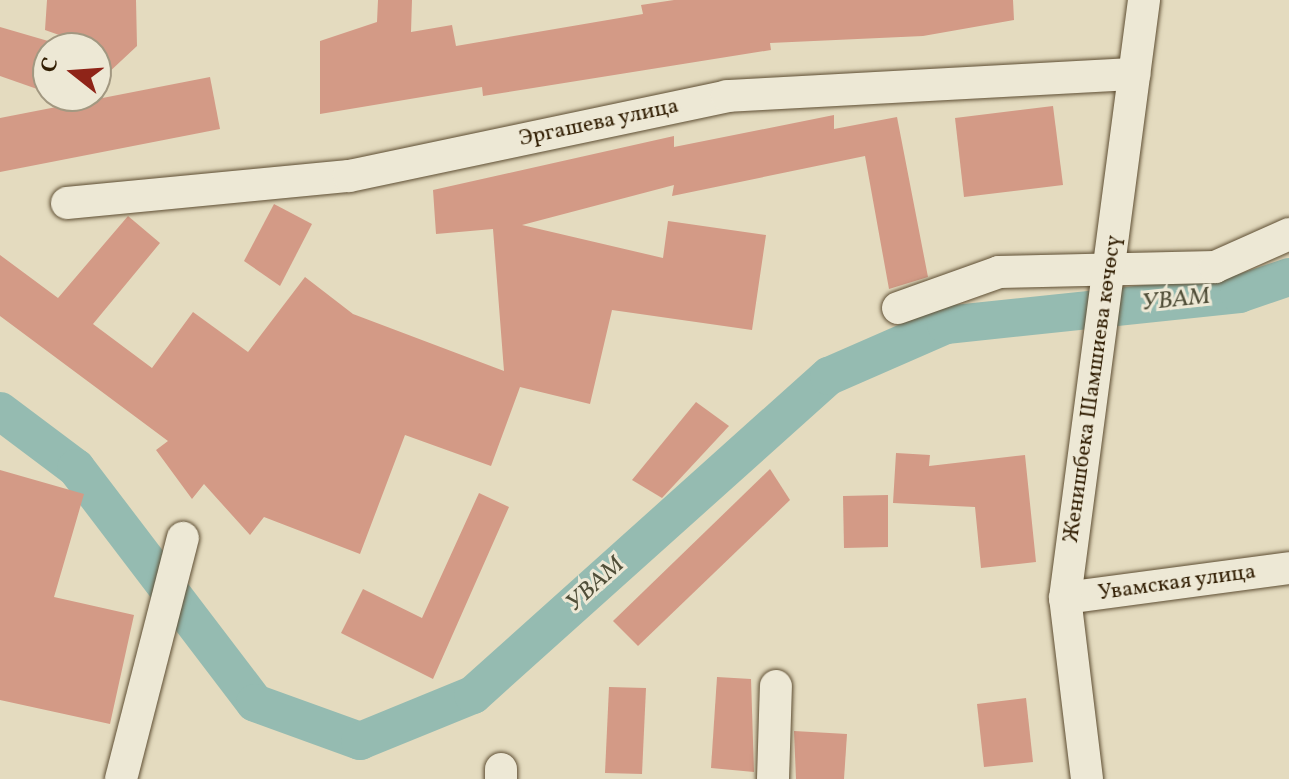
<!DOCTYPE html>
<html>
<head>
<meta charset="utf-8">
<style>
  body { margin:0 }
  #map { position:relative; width:1289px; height:779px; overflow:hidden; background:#e4dbbf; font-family:Vollkorn,serif }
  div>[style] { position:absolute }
  .canal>* { height:38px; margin:-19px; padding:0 19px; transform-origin:19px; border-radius:19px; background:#95bbb1 }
  .building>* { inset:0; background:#d39a86 }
  .roads { filter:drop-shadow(0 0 2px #5e4e33) drop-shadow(0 0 2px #5e4e33) }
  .street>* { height:32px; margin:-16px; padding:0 16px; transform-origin:16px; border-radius:16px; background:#ede8d5 }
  span { translate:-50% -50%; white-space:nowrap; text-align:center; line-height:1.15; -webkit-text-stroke:6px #ede8d5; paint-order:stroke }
  .street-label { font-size:22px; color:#321f04 }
  .water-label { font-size:24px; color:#504e38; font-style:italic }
  .north { position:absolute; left:32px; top:32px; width:80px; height:80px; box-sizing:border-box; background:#ede8d5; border:2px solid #a29881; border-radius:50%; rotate:287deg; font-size:22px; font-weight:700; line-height:32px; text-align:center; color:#321f04 }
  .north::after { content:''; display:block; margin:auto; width:28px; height:36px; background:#8f2418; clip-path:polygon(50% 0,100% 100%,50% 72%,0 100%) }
</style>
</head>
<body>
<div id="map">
  <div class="canal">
    <i style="left:0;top:411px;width:95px;rotate:36.9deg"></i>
    <i style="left:76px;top:468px;width:295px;rotate:52.7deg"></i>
    <i style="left:255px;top:703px;width:112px;rotate:19.9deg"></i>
    <i style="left:360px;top:741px;width:122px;rotate:-22.2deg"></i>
    <i style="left:473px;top:695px;width:478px;rotate:-41.9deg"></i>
    <i style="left:829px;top:376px;width:128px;rotate:-23.6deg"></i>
    <i style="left:946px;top:325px;width:295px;rotate:-6deg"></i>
    <i style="left:1239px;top:294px;width:53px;rotate:-18.8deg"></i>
  </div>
  <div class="building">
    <i style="clip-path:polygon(47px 0,136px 0,137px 46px,106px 75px,96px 48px,45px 30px)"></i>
    <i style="clip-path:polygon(378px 0,412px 0,411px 32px,452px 25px,456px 46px,643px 14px,641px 5px,674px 0,1013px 0,1014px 20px,923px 36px,770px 43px,771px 50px,483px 96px,482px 87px,320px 114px,320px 41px,377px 22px)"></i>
    <i style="clip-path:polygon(0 27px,55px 43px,40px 90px,0 76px)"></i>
    <i style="clip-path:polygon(210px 77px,220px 129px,0 172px,0 118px)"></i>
    <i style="clip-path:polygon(1053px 106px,1063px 185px,964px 197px,955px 118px)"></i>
    <i style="clip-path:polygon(834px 115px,834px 129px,897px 117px,928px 277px,889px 289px,865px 156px,672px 196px,674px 185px,522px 225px,663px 258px,668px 221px,766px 235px,752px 330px,612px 310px,590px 404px,520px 387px,491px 466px,405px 435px,360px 554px,264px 517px,250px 535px,204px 484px,192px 499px,156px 450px,168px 441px,0 316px,0 255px,58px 298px,128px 216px,160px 243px,93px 324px,152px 368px,193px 312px,248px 352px,305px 277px,353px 314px,504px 371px,493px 229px,436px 234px,433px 190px,674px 136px,674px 147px)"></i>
    <i style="clip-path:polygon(274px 204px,312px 224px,280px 286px,244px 261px)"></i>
    <i style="clip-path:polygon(696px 402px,729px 426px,662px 498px,632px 480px)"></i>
    <i style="clip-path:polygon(896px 453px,930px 455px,929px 466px,1025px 455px,1036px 562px,981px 568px,975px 507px,893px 503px)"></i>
    <i style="clip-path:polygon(770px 469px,790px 500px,638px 646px,613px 621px)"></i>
    <i style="clip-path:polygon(0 470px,84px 494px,54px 597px,134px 615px,110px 724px,0 700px)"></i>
    <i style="clip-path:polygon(479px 493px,509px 507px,433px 679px,341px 633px,363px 589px,422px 618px)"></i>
    <i style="clip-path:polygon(888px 495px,888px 547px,844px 548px,843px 496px)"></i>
    <i style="clip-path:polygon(717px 677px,751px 679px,754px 772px,711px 768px)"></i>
    <i style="clip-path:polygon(609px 687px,646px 688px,642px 774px,605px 773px)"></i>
    <i style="clip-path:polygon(1026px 698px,1033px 762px,984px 767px,977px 704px)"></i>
    <i style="clip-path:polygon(794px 731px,847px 734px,844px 779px,796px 779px)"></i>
  </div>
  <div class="roads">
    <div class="street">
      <i style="left:67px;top:203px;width:283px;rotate:-5.5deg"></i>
      <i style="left:349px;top:176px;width:386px;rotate:-11.9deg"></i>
      <i style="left:727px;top:96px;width:408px;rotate:-3.1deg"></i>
      <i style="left:898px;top:308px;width:107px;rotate:-19.6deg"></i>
      <i style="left:999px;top:272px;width:216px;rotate:-1.3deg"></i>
      <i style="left:1215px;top:267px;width:81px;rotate:-24deg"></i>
      <i style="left:1065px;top:598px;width:226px;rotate:-7.6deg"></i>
      <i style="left:121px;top:779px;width:249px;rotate:-75.6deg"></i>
      <i style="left:501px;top:779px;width:10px;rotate:-90deg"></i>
      <i style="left:773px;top:779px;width:93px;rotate:-88.2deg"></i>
      <i style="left:1087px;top:779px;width:182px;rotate:-96.9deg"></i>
      <i style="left:1065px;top:598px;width:603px;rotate:-82.47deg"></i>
    </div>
  </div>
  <div class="street-label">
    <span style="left:599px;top:123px;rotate:-12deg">Эргашева улица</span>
    <span style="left:1093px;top:389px;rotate:-82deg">Женишбека Шамшиева көчөсү</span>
    <span style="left:1177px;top:583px;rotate:-8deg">Увамская улица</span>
  </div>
  <div class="water-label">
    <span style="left:1176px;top:301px;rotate:-6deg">УВАМ</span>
    <span style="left:596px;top:585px;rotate:-42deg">УВАМ</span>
  </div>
  <div class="north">С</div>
</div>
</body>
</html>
